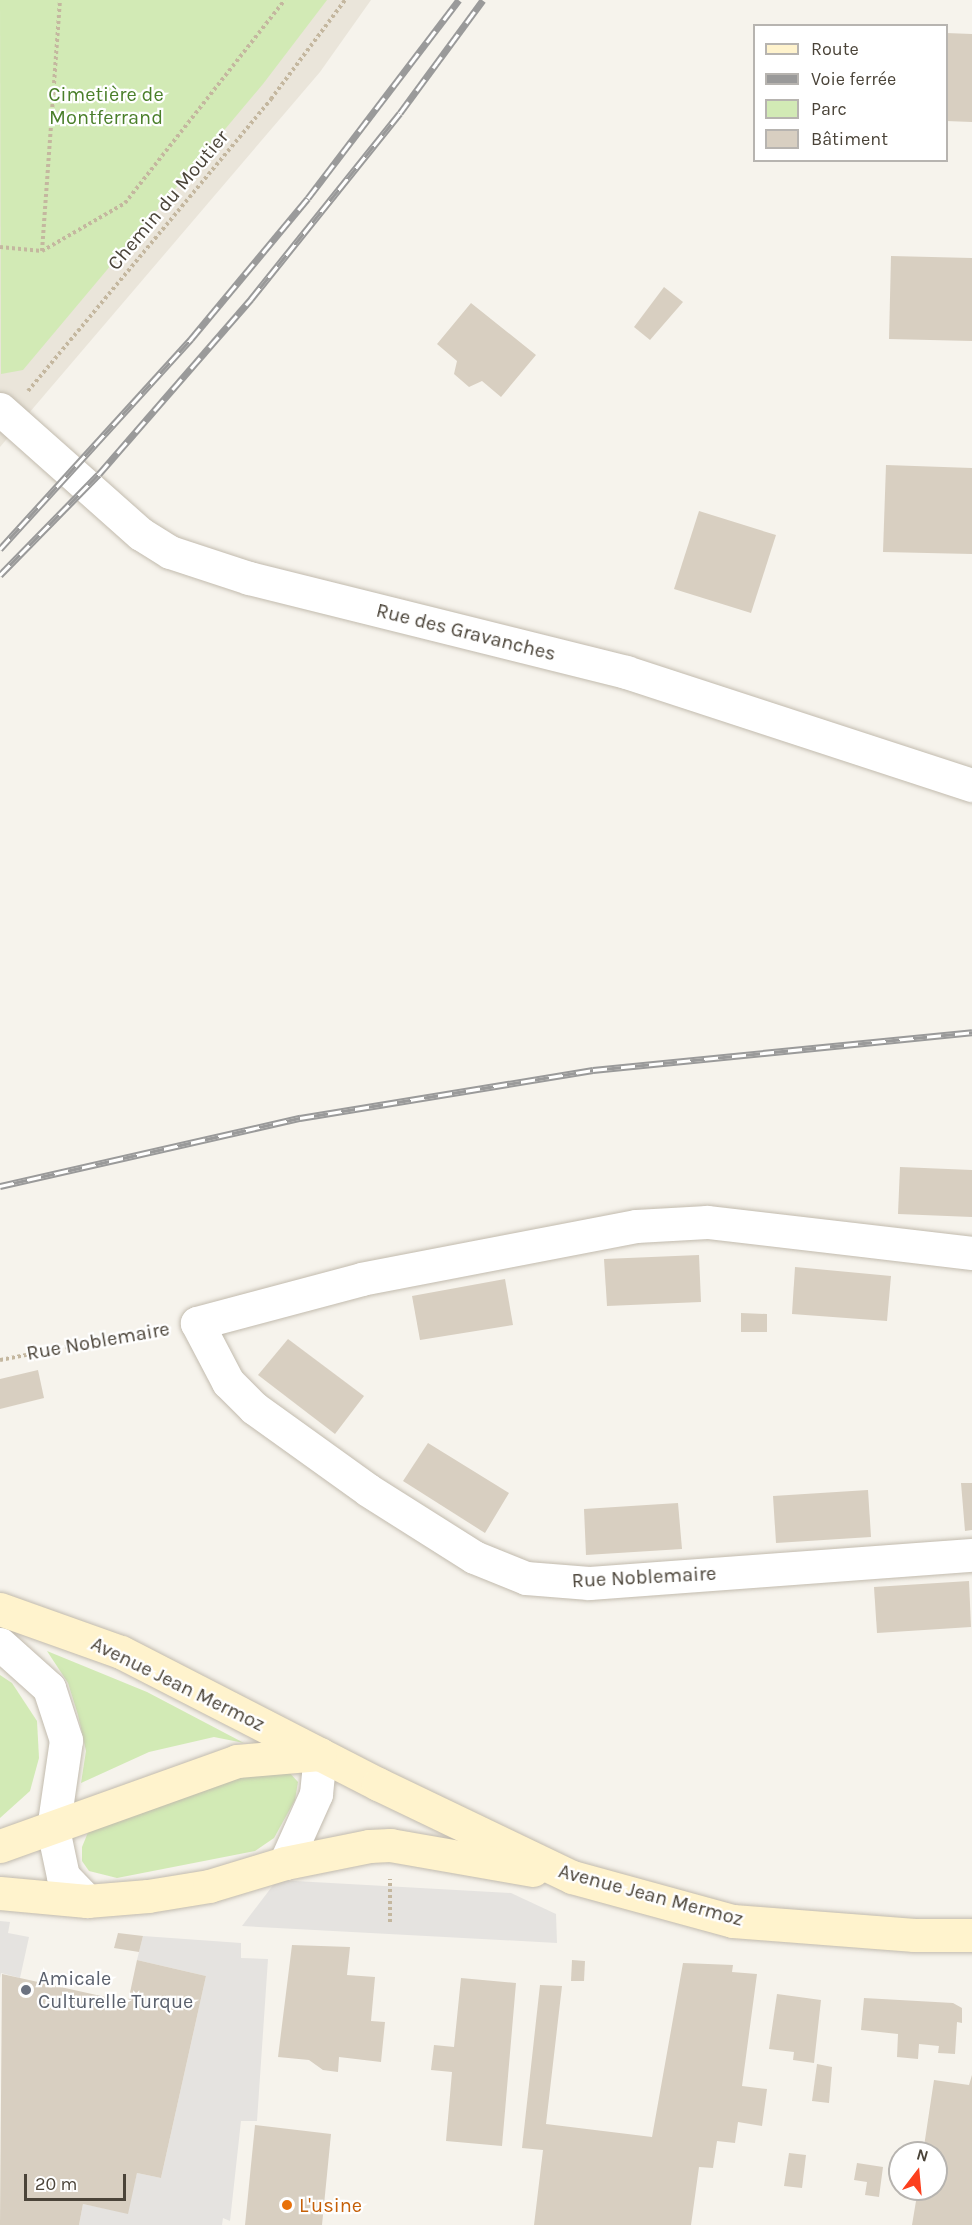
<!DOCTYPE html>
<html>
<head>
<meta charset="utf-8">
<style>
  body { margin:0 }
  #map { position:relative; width:972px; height:2225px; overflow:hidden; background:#f6f3ec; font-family:Karla,sans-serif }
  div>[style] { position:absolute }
  .residential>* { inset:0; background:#eae5da }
  .green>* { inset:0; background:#d2eab5 }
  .parking>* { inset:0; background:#e5e3e0 }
  .building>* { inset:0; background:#d8cfc1 }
  .path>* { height:4px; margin-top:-2px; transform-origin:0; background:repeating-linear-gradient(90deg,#c4b79f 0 3px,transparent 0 6px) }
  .roads { filter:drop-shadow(0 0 2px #c2bbae) drop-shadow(0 0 2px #c2bbae) }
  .minor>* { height:33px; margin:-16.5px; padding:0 16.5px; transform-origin:16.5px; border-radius:16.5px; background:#fff }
  .secondary>* { height:33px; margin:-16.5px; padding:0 16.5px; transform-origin:16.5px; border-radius:16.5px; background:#fff3cd }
  .rail>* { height:7px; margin-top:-3.5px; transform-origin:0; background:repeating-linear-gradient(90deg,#fff 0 14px,#9a9a9a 0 28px); box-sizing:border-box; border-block:2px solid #9a9a9a }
  .dots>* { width:16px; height:16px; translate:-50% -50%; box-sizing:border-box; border:3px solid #fff; border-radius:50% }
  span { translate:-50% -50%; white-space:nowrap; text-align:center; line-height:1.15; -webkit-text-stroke:4.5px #fff; paint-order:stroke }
  .park-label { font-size:20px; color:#4a7f2a }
  .street-label { font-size:20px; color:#4b4439 }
  .worship-label { font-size:20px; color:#5b616d }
  .left { translate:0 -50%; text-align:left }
  .food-label { font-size:20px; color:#c56008 }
  .legend { position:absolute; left:753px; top:24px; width:195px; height:138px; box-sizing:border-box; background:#fff; border:2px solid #b7b4b0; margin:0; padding:8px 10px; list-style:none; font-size:18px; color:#4b4439 }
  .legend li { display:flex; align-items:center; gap:12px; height:30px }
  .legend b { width:30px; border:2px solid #b7b4b0 }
  .north { position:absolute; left:888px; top:2141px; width:60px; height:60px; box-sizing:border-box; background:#fff; border:2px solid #b7b4b0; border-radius:50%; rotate:16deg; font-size:16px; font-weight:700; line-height:24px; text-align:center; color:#4b4439 }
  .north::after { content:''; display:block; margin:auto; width:21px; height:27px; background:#fc3f1d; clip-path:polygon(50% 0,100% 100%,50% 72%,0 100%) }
  .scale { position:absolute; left:24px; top:2174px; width:102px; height:27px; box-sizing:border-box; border:3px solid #4b4439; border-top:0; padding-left:8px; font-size:18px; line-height:21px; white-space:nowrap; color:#4b4439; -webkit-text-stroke:4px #fff; paint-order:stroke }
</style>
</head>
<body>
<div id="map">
  <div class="residential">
    <i style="clip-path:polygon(0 0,371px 0,320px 72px,0 447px)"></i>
  </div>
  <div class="green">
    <i style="clip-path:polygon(0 0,327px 0,263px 84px,23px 370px,1px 374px)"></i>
    <i style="clip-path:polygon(47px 1651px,147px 1692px,244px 1743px,214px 1737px,149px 1752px,81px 1783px,86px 1751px,78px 1715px,68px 1683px)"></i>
    <i style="clip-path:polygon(0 1675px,12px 1683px,37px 1721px,39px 1758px,30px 1791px,0 1818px)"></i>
    <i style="clip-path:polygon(288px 1771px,298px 1782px,295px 1800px,274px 1838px,255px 1851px,117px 1878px,89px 1871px,82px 1861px,82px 1847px,89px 1830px,245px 1775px)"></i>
  </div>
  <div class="parking">
    <i style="clip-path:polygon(277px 1880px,511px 1893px,556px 1914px,557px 1943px,242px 1926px)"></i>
    <i style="clip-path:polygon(0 1921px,10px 1922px,8px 1933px,29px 1937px,20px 1978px,1px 1973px,0 1978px)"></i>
    <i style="clip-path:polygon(143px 1936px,241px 1943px,241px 1958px,268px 1959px,257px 2121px,241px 2121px,230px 2221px,223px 2218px,222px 2225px,79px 2225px,83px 2204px,127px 2213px,137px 2173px,161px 2178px,206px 1976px,137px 1960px)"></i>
  </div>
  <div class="building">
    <i style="clip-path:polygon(946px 33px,972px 34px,972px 122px,946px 121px)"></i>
    <i style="clip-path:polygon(891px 256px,972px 258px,972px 341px,889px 339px)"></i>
    <i style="clip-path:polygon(664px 287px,683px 302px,650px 340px,634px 327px)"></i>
    <i style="clip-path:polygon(471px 303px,536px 355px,501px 397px,482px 381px,469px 387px,454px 374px,457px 361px,437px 344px)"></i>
    <i style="clip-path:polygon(886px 465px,972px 468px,972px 554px,883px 552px)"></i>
    <i style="clip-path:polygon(699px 511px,776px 535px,751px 613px,674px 589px)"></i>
    <i style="clip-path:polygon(900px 1167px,972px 1170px,972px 1217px,898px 1214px)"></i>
    <i style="clip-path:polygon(699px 1255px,701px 1302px,607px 1306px,604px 1259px)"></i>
    <i style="clip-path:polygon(795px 1267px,891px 1276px,887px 1321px,792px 1314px)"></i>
    <i style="clip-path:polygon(505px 1279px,513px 1325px,420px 1340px,412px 1296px)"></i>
    <i style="clip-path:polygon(741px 1313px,767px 1314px,767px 1332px,741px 1332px)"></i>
    <i style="clip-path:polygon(288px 1339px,364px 1396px,335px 1434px,258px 1375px)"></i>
    <i style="clip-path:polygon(38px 1370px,44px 1398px,0 1409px,0 1379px)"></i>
    <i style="clip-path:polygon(428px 1443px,509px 1493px,485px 1533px,403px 1481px)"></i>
    <i style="clip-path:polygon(961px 1483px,972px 1483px,972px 1530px,965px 1531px)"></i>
    <i style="clip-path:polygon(868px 1490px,871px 1537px,776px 1543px,773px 1496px)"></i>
    <i style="clip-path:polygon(678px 1503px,682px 1549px,586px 1555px,584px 1509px)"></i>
    <i style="clip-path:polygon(969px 1581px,971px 1627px,877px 1633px,874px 1587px)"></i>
    <i style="clip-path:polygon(118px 1933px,143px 1936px,139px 1952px,114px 1948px)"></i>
    <i style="clip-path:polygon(292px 1945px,350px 1947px,347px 1975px,375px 1977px,371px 2021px,385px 2022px,381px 2062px,339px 2057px,338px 2072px,323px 2070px,309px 2060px,278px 2057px)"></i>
    <i style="clip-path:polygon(137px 1960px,206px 1976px,161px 2178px,137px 2173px,128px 2214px,83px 2204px,79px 2225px,0 2225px,2px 1974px,128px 2002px)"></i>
    <i style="clip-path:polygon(572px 1960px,585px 1961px,584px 1981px,571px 1981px)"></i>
    <i style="clip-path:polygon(683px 1963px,733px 1965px,732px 1972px,757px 1974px,742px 2086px,767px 2089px,762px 2126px,738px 2122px,735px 2143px,717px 2141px,713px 2168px,699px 2167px,691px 2225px,534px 2225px,543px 2150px,522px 2148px,540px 1985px,562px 1986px,546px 2124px,652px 2137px)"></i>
    <i style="clip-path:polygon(461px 1978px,516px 1983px,502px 2146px,446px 2141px,452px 2072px,431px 2070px,434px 2045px,454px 2047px)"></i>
    <i style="clip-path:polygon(777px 1994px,821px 2000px,814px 2063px,793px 2060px,794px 2052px,769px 2049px)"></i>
    <i style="clip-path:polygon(864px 1998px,953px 2003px,962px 2008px,962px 2023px,957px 2022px,955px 2054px,938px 2053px,939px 2046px,919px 2044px,918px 2059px,897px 2057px,898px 2034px,861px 2030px)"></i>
    <i style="clip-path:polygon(817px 2064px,832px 2067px,829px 2103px,812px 2101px)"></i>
    <i style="clip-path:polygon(972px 2075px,972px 2225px,912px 2225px,918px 2189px,936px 2189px,936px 2153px,923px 2153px,934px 2080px,969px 2085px)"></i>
    <i style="clip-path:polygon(255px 2125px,331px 2134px,322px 2225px,245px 2225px)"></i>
    <i style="clip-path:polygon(789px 2153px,806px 2155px,802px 2188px,784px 2186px)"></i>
    <i style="clip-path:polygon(857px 2163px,883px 2167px,879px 2197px,865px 2195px,867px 2182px,854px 2180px)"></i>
  </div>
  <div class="path">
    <i style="left:0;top:247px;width:42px;rotate:5.4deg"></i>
    <i style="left:42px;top:251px;width:96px;rotate:-30deg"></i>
    <i style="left:125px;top:203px;width:258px;rotate:-51.8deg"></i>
    <i style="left:42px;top:251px;width:252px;rotate:-85.9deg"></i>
    <i style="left:28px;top:391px;width:380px;rotate:-50.2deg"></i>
    <i style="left:271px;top:99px;width:124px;rotate:-53.2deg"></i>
    <i style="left:0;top:1360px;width:167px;rotate:-11deg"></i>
    <i style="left:390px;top:1922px;width:43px;rotate:-90deg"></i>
  </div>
  <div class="roads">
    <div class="minor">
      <i style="left:0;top:409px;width:188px;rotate:41.6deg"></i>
      <i style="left:141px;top:534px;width:34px;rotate:32deg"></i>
      <i style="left:170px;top:552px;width:83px;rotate:18.2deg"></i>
      <i style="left:249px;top:578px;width:389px;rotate:14deg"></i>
      <i style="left:626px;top:672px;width:364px;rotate:18.1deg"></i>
      <i style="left:972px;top:1253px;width:267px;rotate:-173.3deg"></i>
      <i style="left:707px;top:1222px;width:71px;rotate:176.8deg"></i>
      <i style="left:636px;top:1226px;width:279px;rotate:169.1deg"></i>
      <i style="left:362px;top:1279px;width:171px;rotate:165.1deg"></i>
      <i style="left:197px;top:1323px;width:67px;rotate:62.3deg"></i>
      <i style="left:228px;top:1382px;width:37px;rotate:45deg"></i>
      <i style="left:254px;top:1408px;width:140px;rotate:35.7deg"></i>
      <i style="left:368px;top:1490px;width:125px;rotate:32.3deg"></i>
      <i style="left:474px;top:1557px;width:56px;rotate:22deg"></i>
      <i style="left:526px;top:1578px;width:63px;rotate:4.5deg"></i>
      <i style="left:589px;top:1583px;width:384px;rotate:-4.2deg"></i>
      <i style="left:0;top:1644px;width:66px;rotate:41.9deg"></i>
      <i style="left:49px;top:1688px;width:55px;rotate:71.9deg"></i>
      <i style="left:66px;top:1740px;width:90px;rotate:98.3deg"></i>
      <i style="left:53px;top:1829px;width:48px;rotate:78deg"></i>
      <i style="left:63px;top:1876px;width:35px;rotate:46deg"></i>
      <i style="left:285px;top:1863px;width:76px;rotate:-65.8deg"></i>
      <i style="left:316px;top:1794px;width:40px;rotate:-84.3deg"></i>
    </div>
    <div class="secondary">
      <i style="left:0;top:1609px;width:128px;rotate:19.6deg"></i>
      <i style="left:121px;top:1652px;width:289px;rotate:27.2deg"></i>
      <i style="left:378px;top:1784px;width:215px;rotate:25.6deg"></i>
      <i style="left:572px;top:1877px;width:167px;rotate:15.3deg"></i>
      <i style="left:733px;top:1921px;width:182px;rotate:4.4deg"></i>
      <i style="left:914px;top:1935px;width:58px"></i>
      <i style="left:0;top:1846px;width:252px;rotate:-19.7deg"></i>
      <i style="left:237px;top:1761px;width:83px;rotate:-4.8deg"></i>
      <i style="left:0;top:1893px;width:87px;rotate:5.3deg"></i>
      <i style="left:87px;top:1901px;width:61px;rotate:-4.7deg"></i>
      <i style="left:148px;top:1896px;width:62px;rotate:-9.3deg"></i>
      <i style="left:209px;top:1886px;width:79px;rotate:-16.8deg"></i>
      <i style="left:285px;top:1863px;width:86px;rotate:-11.4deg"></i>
      <i style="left:369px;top:1846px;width:21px;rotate:-3deg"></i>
      <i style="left:390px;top:1845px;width:145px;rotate:9.9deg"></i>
    </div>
  </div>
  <div class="rail">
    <i style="left:0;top:549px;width:284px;rotate:-47.7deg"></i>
    <i style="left:191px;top:339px;width:183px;rotate:-50.3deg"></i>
    <i style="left:308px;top:198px;width:249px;rotate:-52.7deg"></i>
    <i style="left:0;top:575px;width:141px;rotate:-45.6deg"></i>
    <i style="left:99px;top:474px;width:232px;rotate:-49deg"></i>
    <i style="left:251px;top:299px;width:238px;rotate:-51.3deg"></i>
    <i style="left:400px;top:113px;width:140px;rotate:-53.7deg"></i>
    <i style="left:0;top:1186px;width:308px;rotate:-12.8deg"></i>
    <i style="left:300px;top:1118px;width:297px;rotate:-9.3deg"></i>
    <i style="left:593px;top:1070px;width:381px;rotate:-5.7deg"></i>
  </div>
  <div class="dots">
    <i style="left:26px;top:1990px;background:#6b7280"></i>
    <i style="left:287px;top:2205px;background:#e8710a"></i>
  </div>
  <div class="park-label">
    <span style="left:106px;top:106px">Cimetière de<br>Montferrand</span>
  </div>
  <div class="street-label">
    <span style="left:168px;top:200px;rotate:-50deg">Chemin du Moutier</span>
    <span style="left:466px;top:632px;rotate:14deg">Rue des Gravanches</span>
    <span style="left:98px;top:1341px;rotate:-10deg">Rue Noblemaire</span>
    <span style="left:644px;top:1577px;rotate:-3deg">Rue Noblemaire</span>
    <span style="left:178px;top:1684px;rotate:26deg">Avenue Jean Mermoz</span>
    <span style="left:651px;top:1895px;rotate:15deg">Avenue Jean Mermoz</span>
  </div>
  <div class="worship-label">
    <span class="left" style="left:38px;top:1990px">Amicale<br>Culturelle Turque</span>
  </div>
  <div class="food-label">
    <span class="left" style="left:299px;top:2205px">L'usine</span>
  </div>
  <ul class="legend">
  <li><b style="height:8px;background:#fff3cd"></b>Route</li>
  <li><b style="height:8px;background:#9a9a9a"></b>Voie ferrée</li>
  <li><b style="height:16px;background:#d2eab5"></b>Parc</li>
  <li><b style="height:16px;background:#d8cfc1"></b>Bâtiment</li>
  </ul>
  <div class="north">N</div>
  <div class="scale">20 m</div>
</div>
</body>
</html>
